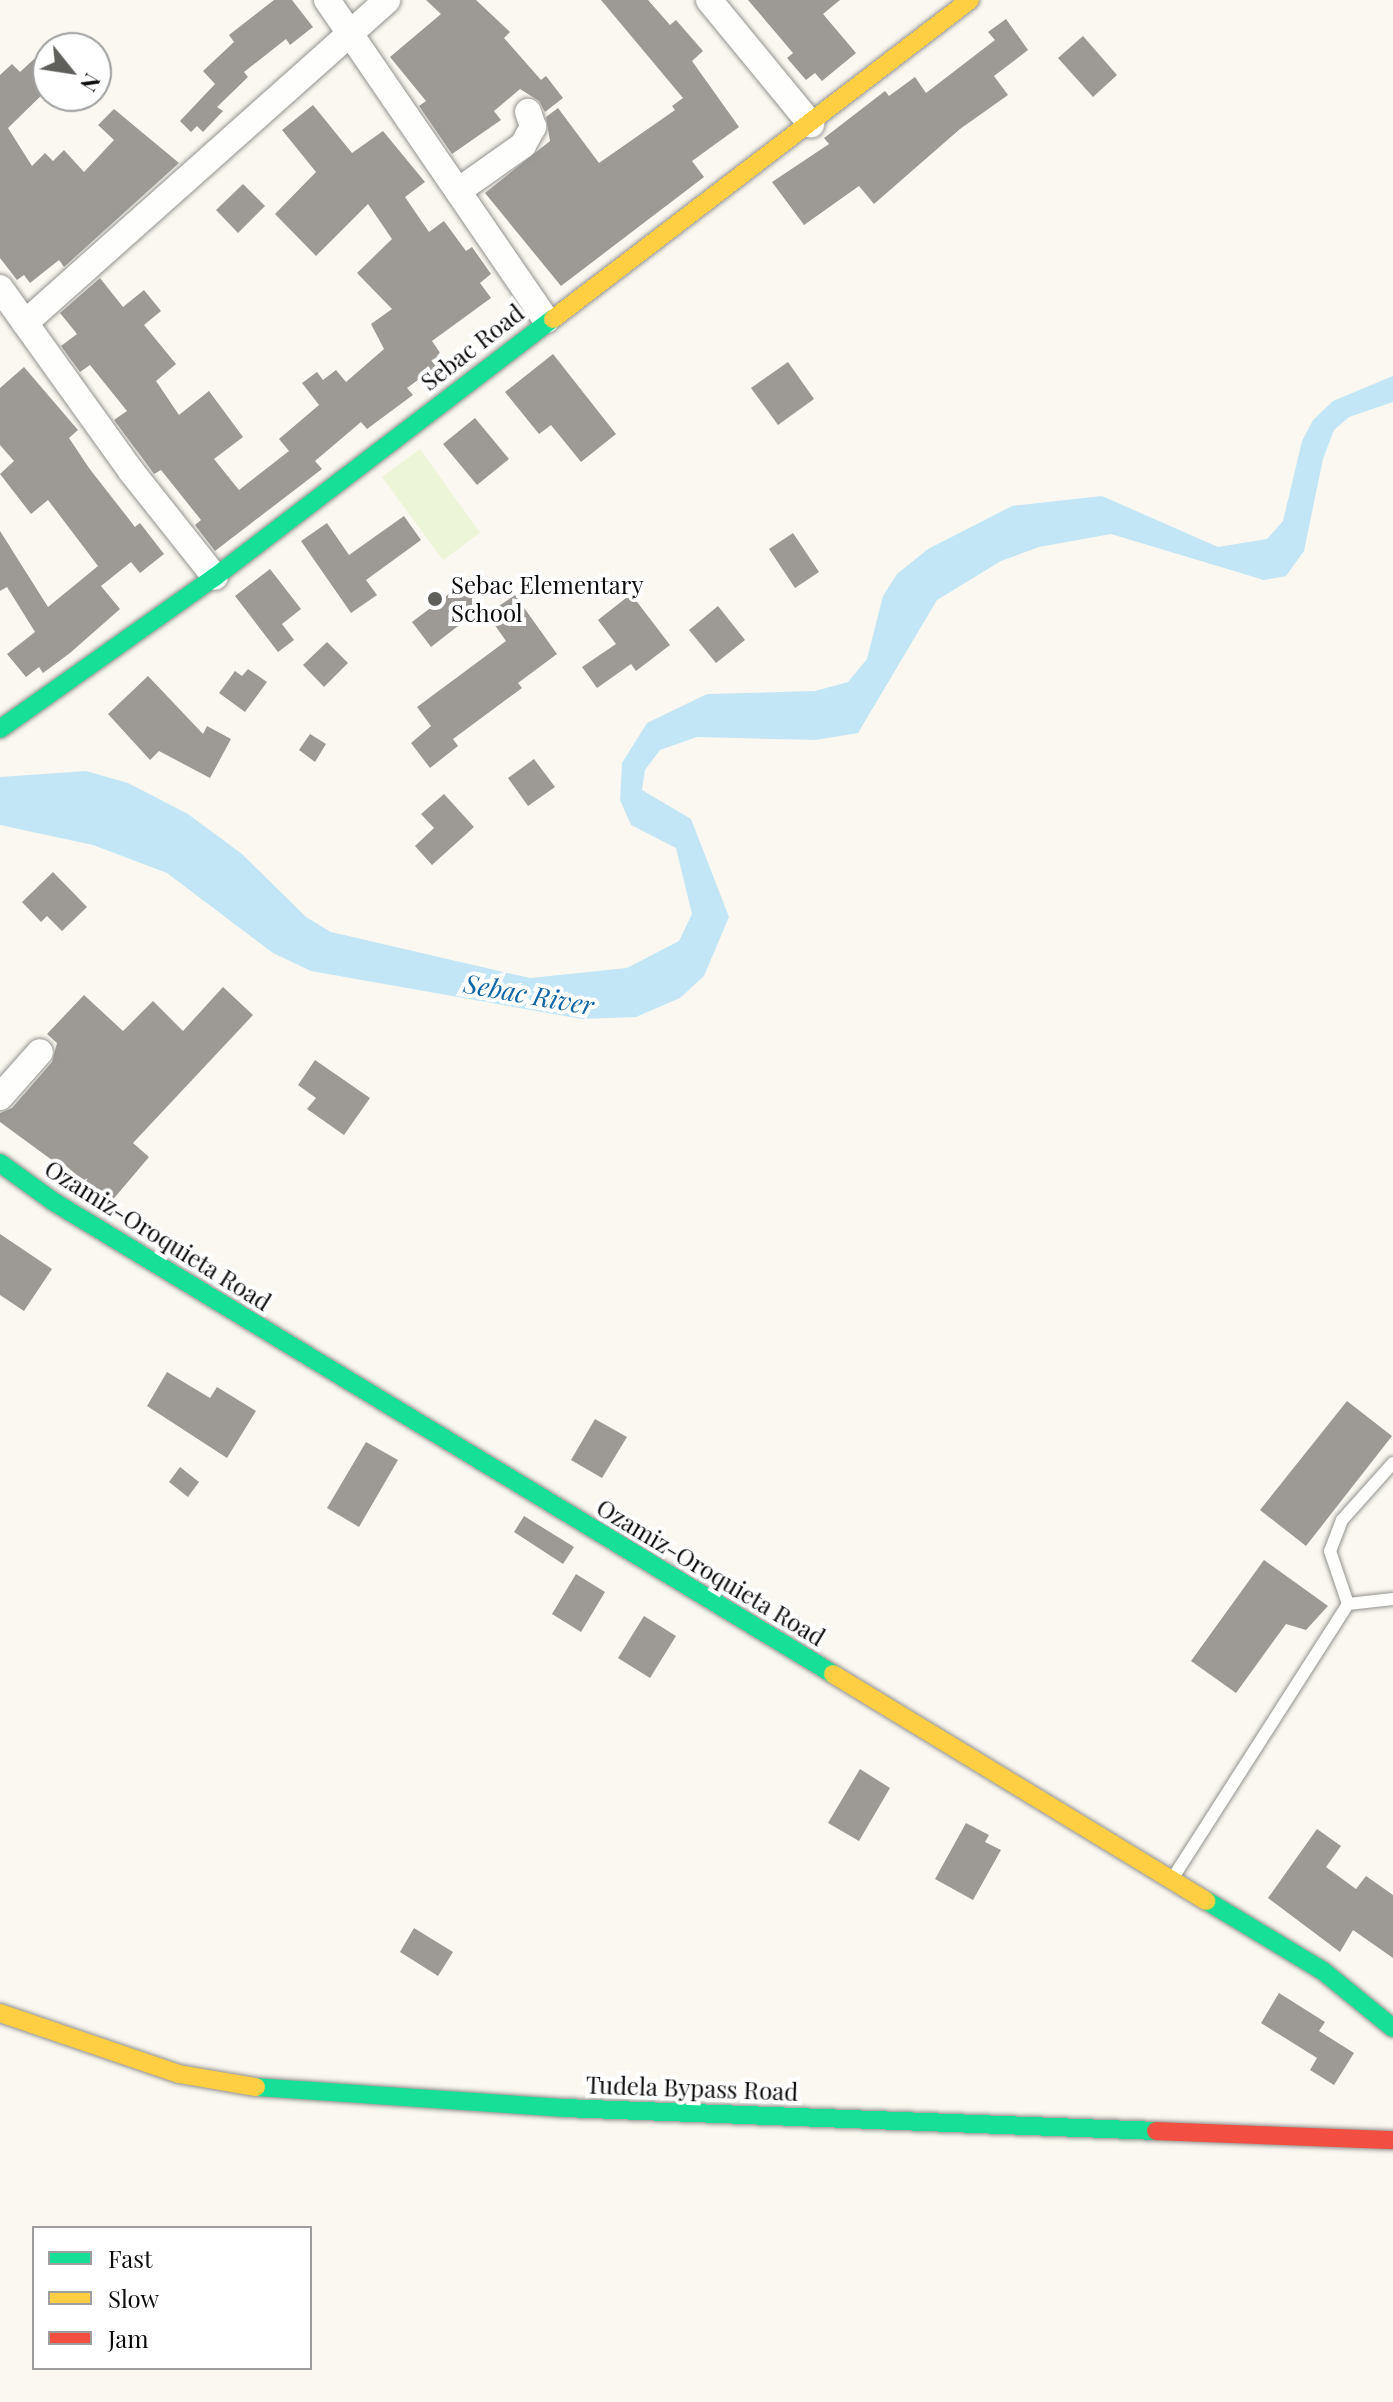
<!DOCTYPE html>
<html>
<head>
<meta charset="utf-8">
<style>
  body { margin:0 }
  #map { position:relative; width:1393px; height:2402px; overflow:hidden; background:#faf8f0; font-family:"Playfair Display",serif }
  div>[style] { position:absolute }
  .pitch>* { inset:0; background:#edf5d8 }
  .water>* { inset:0; background:#c3e6f7 }
  .building>* { inset:0; background:#9d9a96 }
  .roads { filter:drop-shadow(0 0 2px #93928f) drop-shadow(0 0 2px #93928f) }
  .lane>* { height:12px; margin:-6px; padding:0 6px; transform-origin:6px; border-radius:6px; background:#fefefd }
  .street>* { height:26px; margin:-13px; padding:0 13px; transform-origin:13px; border-radius:13px; background:#fefefd }
  .fast>* { height:18px; margin:-9px; padding:0 9px; transform-origin:9px; border-radius:9px; background:#16e098 }
  .slow>* { height:18px; margin:-9px; padding:0 9px; transform-origin:9px; border-radius:9px; background:#ffcf43 }
  .jam>* { height:18px; margin:-9px; padding:0 9px; transform-origin:9px; border-radius:9px; background:#f24e42 }
  .dots>* { width:22px; height:22px; translate:-50% -50%; box-sizing:border-box; border:4px solid #fff; border-radius:50% }
  span { translate:-50% -50%; white-space:nowrap; text-align:center; line-height:1.15; -webkit-text-stroke:8px #fff; paint-order:stroke }
  .street-label { font-size:24px; color:#0c0c0c }
  .poi-label { font-size:24px; color:#0c0c0c }
  .left { translate:0 -50%; text-align:left }
  .water-label { font-size:26px; color:#0f66a4; font-style:italic }
  .legend { position:absolute; left:32px; top:2226px; width:280px; height:144px; box-sizing:border-box; background:#fff; border:2px solid #9e9e9e; margin:0; padding:10px 14px; list-style:none; font-size:24px; color:#0c0c0c }
  .legend li { display:flex; align-items:center; gap:16px; height:40px }
  .legend b { width:40px; border:2px solid #9e9e9e }
  .north { position:absolute; left:32px; top:32px; width:80px; height:80px; box-sizing:border-box; background:#fff; border:2px solid #9e9e9e; border-radius:50%; rotate:120deg; font-size:22px; font-weight:700; line-height:32px; text-align:center; color:#0c0c0c }
  .north::after { content:''; display:block; margin:auto; width:28px; height:36px; background:#5f5f5c; clip-path:polygon(50% 0,100% 100%,50% 72%,0 100%) }
</style>
</head>
<body>
<div id="map">
  <div class="pitch">
    <i style="clip-path:polygon(420px 449px,480px 533px,443px 560px,382px 477px)"></i>
  </div>
  <div class="water">
    <i style="clip-path:polygon(1393px 376px,1393px 402px,1349px 417px,1334px 430px,1323px 459px,1304px 551px,1286px 576px,1264px 580px,1111px 534px,1039px 547px,1001px 561px,937px 600px,858px 733px,815px 740px,697px 737px,660px 750px,645px 770px,642px 790px,691px 819px,729px 917px,704px 976px,680px 998px,636px 1017px,582px 1019px,311px 971px,273px 953px,167px 873px,93px 845px,0 825px,0 777px,86px 771px,128px 783px,188px 814px,242px 854px,306px 917px,331px 932px,530px 978px,627px 968px,679px 941px,692px 914px,676px 848px,631px 825px,620px 800px,622px 763px,647px 723px,707px 694px,815px 691px,848px 682px,867px 659px,883px 596px,897px 574px,928px 549px,1012px 506px,1102px 496px,1218px 547px,1267px 539px,1283px 521px,1302px 441px,1313px 420px,1333px 401px)"></i>
  </div>
  <div class="building">
    <i style="clip-path:polygon(274px 0,292px 0,313px 27px,290px 45px,286px 39px,244px 72px,248px 77px,217px 107px,223px 111px,203px 132px,197px 126px,191px 132px,180px 121px,215px 84px,203px 71px,234px 42px,229px 35px)"></i>
    <i style="clip-path:polygon(426px 0,476px 0,510px 32px,504px 38px,541px 80px,546px 76px,563px 98px,545px 112px,539px 101px,520px 89px,494px 111px,501px 120px,452px 154px,419px 106px,426px 101px,390px 57px,441px 14px)"></i>
    <i style="clip-path:polygon(601px 0,648px 0,670px 25px,676px 20px,703px 51px,692px 61px,739px 127px,692px 161px,704px 177px,561px 286px,485px 193px,550px 141px,546px 117px,558px 108px,599px 163px,675px 110px,672px 106px,683px 98px)"></i>
    <i style="clip-path:polygon(748px 0,840px 0,823px 14px,856px 53px,822px 81px,815px 73px,806px 80px,787px 58px,793px 53px)"></i>
    <i style="clip-path:polygon(1006px 19px,1028px 50px,994px 76px,1008px 95px,960px 129px,874px 204px,859px 186px,804px 225px,772px 182px,829px 144px,824px 138px,885px 91px,889px 96px,915px 77px,926px 93px,995px 40px,988px 32px)"></i>
    <i style="clip-path:polygon(1083px 36px,1117px 75px,1093px 97px,1058px 58px)"></i>
    <i style="clip-path:polygon(34px 59px,48px 74px,48px 89px,8px 128px,32px 166px,45px 153px,53px 161px,64px 150px,84px 172px,114px 140px,98px 125px,114px 109px,179px 163px,64px 267px,59px 260px,30px 283px,24px 275px,17px 280px,0 258px,0 75px,12px 64px,20px 72px)"></i>
    <i style="clip-path:polygon(313px 105px,352px 153px,383px 131px,425px 182px,405px 197px,429px 232px,444px 221px,466px 251px,472px 247px,491px 274px,480px 283px,491px 298px,432px 341px,445px 360px,407px 388px,413px 395px,367px 429px,361px 422px,315px 461px,322px 469px,215px 551px,195px 525px,201px 520px,161px 470px,154px 474px,149px 467px,114px 420px,127px 411px,90px 365px,80px 372px,61px 346px,77px 334px,60px 313px,100px 278px,123px 307px,144px 290px,161px 311px,144px 325px,176px 364px,156px 381px,179px 415px,209px 391px,243px 437px,214px 459px,239px 490px,289px 451px,279px 439px,319px 405px,302px 383px,317px 372px,323px 380px,336px 370px,346px 382px,384px 349px,371px 324px,392px 309px,357px 273px,392px 239px,368px 204px,316px 256px,275px 214px,316px 172px,282px 130px)"></i>
    <i style="clip-path:polygon(243px 184px,265px 206px,238px 233px,216px 210px)"></i>
    <i style="clip-path:polygon(553px 354px,616px 434px,581px 462px,551px 425px,539px 434px,505px 392px)"></i>
    <i style="clip-path:polygon(788px 362px,814px 399px,778px 425px,751px 388px)"></i>
    <i style="clip-path:polygon(24px 367px,78px 430px,69px 438px,89px 468px,135px 527px,140px 523px,164px 554px,140px 573px,131px 562px,101px 586px,120px 609px,70px 653px,43px 673px,39px 667px,26px 677px,7px 654px,35px 632px,7px 587px,0 591px,0 531px,48px 607px,98px 566px,48px 500px,31px 514px,0 474px,14px 461px,0 445px,0 388px)"></i>
    <i style="clip-path:polygon(475px 418px,509px 459px,477px 485px,443px 444px)"></i>
    <i style="clip-path:polygon(404px 516px,421px 540px,366px 580px,377px 595px,351px 613px,301px 541px,327px 523px,349px 555px)"></i>
    <i style="clip-path:polygon(793px 533px,819px 572px,795px 588px,769px 549px)"></i>
    <i style="clip-path:polygon(270px 569px,301px 609px,282px 624px,294px 640px,278px 652px,235px 596px)"></i>
    <i style="clip-path:polygon(462px 584px,480px 609px,431px 647px,412px 622px)"></i>
    <i style="clip-path:polygon(631px 594px,670px 645px,636px 671px,631px 664px,597px 688px,582px 667px,616px 644px,598px 620px)"></i>
    <i style="clip-path:polygon(515px 595px,557px 654px,518px 683px,522px 688px,453px 739px,458px 746px,430px 768px,411px 743px,431px 726px,417px 707px,506px 641px,487px 614px)"></i>
    <i style="clip-path:polygon(718px 606px,745px 640px,716px 663px,689px 630px)"></i>
    <i style="clip-path:polygon(327px 642px,348px 663px,324px 687px,303px 665px)"></i>
    <i style="clip-path:polygon(248px 669px,267px 682px,245px 712px,219px 693px,235px 671px,242px 676px)"></i>
    <i style="clip-path:polygon(148px 676px,203px 734px,207px 726px,231px 739px,210px 778px,159px 751px,150px 760px,108px 714px)"></i>
    <i style="clip-path:polygon(310px 734px,326px 744px,315px 762px,299px 750px)"></i>
    <i style="clip-path:polygon(534px 759px,555px 787px,528px 806px,508px 778px)"></i>
    <i style="clip-path:polygon(444px 794px,474px 827px,432px 865px,415px 846px,434px 828px,421px 814px)"></i>
    <i style="clip-path:polygon(53px 872px,87px 907px,62px 931px,47px 916px,41px 922px,22px 902px)"></i>
    <i style="clip-path:polygon(223px 987px,253px 1015px,133px 1143px,149px 1157px,110px 1203px,59px 1160px,56px 1163px,0 1122px,0 1113px,12px 1108px,52px 1062px,57px 1043px,47px 1034px,84px 995px,123px 1031px,153px 1001px,183px 1031px)"></i>
    <i style="clip-path:polygon(315px 1060px,370px 1098px,344px 1135px,307px 1109px,316px 1098px,298px 1085px)"></i>
    <i style="clip-path:polygon(0 1234px,52px 1269px,24px 1311px,0 1295px)"></i>
    <i style="clip-path:polygon(167px 1372px,210px 1398px,217px 1387px,256px 1411px,227px 1458px,147px 1406px)"></i>
    <i style="clip-path:polygon(1347px 1401px,1392px 1436px,1306px 1546px,1260px 1510px)"></i>
    <i style="clip-path:polygon(595px 1419px,627px 1437px,602px 1478px,571px 1460px)"></i>
    <i style="clip-path:polygon(366px 1442px,398px 1460px,359px 1527px,327px 1508px)"></i>
    <i style="clip-path:polygon(180px 1467px,199px 1482px,188px 1497px,169px 1482px)"></i>
    <i style="clip-path:polygon(524px 1516px,574px 1547px,563px 1564px,514px 1532px)"></i>
    <i style="clip-path:polygon(1264px 1560px,1328px 1606px,1306px 1630px,1286px 1624px,1236px 1693px,1191px 1661px)"></i>
    <i style="clip-path:polygon(576px 1574px,605px 1592px,581px 1632px,552px 1614px)"></i>
    <i style="clip-path:polygon(644px 1616px,676px 1636px,650px 1678px,618px 1658px)"></i>
    <i style="clip-path:polygon(860px 1769px,890px 1788px,859px 1841px,828px 1823px)"></i>
    <i style="clip-path:polygon(966px 1823px,989px 1835px,985px 1842px,1001px 1850px,973px 1900px,935px 1879px)"></i>
    <i style="clip-path:polygon(1317px 1829px,1341px 1846px,1326px 1867px,1356px 1889px,1366px 1876px,1393px 1895px,1393px 1958px,1353px 1930px,1340px 1952px,1268px 1898px)"></i>
    <i style="clip-path:polygon(414px 1928px,453px 1952px,438px 1976px,400px 1952px)"></i>
    <i style="clip-path:polygon(1279px 1993px,1325px 2022px,1319px 2031px,1354px 2053px,1334px 2085px,1310px 2070px,1317px 2058px,1261px 2023px)"></i>
  </div>
  <div class="roads">
    <div class="lane">
      <i style="left:1393px;top:1463px;width:76px;rotate:131.8deg"></i>
      <i style="left:1342px;top:1520px;width:33px;rotate:111deg"></i>
      <i style="left:1330px;top:1551px;width:56px;rotate:71.2deg"></i>
      <i style="left:1348px;top:1604px;width:45px;rotate:-6.3deg"></i>
      <i style="left:1176px;top:1873px;width:319px;rotate:-57.4deg"></i>
    </div>
    <div class="street">
      <i style="left:327px;top:0;width:388px;rotate:55.6deg"></i>
      <i style="left:709px;top:0;width:161px;rotate:50.6deg"></i>
      <i style="left:458px;top:191px;width:80px;rotate:-35.3deg"></i>
      <i style="left:523px;top:145px;width:21px;rotate:-61deg"></i>
      <i style="left:533px;top:127px;width:16px;rotate:-108deg"></i>
      <i style="left:0;top:288px;width:225px;rotate:54.4deg"></i>
      <i style="left:131px;top:471px;width:135px;rotate:51.6deg"></i>
      <i style="left:25px;top:323px;width:485px;rotate:-41.7deg"></i>
      <i style="left:0;top:1097px;width:60px;rotate:-48.4deg"></i>
    </div>
    <div class="fast">
      <i style="left:0;top:729px;width:263px;rotate:-35.3deg"></i>
      <i style="left:215px;top:577px;width:425px;rotate:-37.4deg"></i>
      <i style="left:0;top:1163px;width:67px;rotate:35.8deg"></i>
      <i style="left:54px;top:1202px;width:911px;rotate:31.21deg"></i>
      <i style="left:1207px;top:1901px;width:135px;rotate:31.1deg"></i>
      <i style="left:1323px;top:1971px;width:90px;rotate:39.2deg"></i>
      <i style="left:256px;top:2087px;width:309px;rotate:3.9deg"></i>
      <i style="left:564px;top:2108px;width:592px;rotate:2.22deg"></i>
    </div>
    <div class="slow">
      <i style="left:553px;top:319px;width:525px;rotate:-37.42deg"></i>
      <i style="left:833px;top:1674px;width:437px;rotate:31.3deg"></i>
      <i style="left:0;top:2013px;width:189px;rotate:18.8deg"></i>
      <i style="left:179px;top:2074px;width:78px;rotate:9.6deg"></i>
    </div>
    <div class="jam">
      <i style="left:1156px;top:2131px;width:237px;rotate:2.2deg"></i>
    </div>
  </div>
  <div class="dots">
    <i style="left:435px;top:599px;background:#5f5f5c"></i>
  </div>
  <div class="street-label">
    <span style="left:472px;top:347px;rotate:-38deg">Sebac Road</span>
    <span style="left:158px;top:1235px;rotate:32deg">Ozamiz-Oroquieta Road</span>
    <span style="left:711px;top:1572px;rotate:31deg">Ozamiz-Oroquieta Road</span>
    <span style="left:692px;top:2088px;rotate:2deg">Tudela Bypass Road</span>
  </div>
  <div class="poi-label">
    <span class="left" style="left:451px;top:599px">Sebac Elementary<br>School</span>
  </div>
  <div class="water-label">
    <span style="left:529px;top:994px;rotate:10deg">Sebac River</span>
  </div>
  <ul class="legend">
  <li><b style="height:10px;background:#16e098"></b>Fast</li>
  <li><b style="height:10px;background:#ffcf43"></b>Slow</li>
  <li><b style="height:10px;background:#f24e42"></b>Jam</li>
  </ul>
  <div class="north">N</div>
</div>
</body>
</html>
